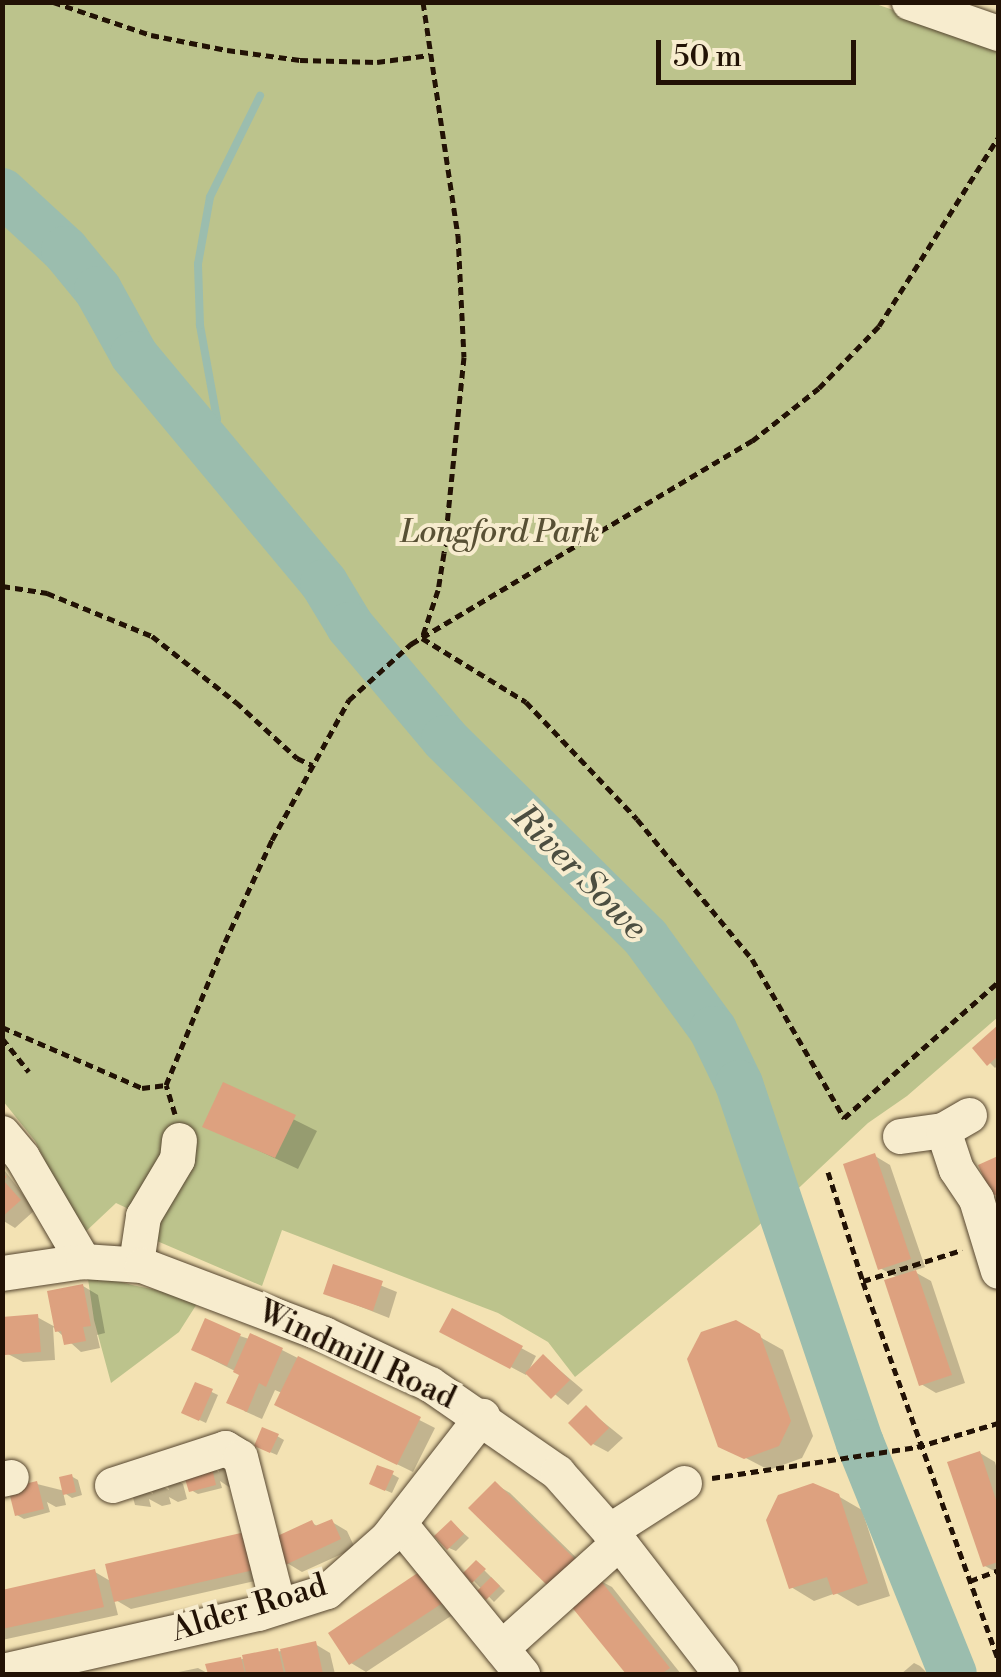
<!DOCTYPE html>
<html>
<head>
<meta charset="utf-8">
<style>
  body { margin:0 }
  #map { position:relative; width:1001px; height:1677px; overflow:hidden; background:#f3e2b3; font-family:"Libre Bodoni",serif }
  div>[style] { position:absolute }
  .green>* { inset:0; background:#bcc38c }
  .shadow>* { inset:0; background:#0003 }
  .stream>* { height:8px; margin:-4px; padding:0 4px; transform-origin:4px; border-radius:4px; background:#9bbdae }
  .river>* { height:48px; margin:-24px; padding:0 24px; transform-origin:24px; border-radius:24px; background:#9bbdae }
  .building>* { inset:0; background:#dda17f }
  .path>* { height:5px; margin-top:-2.5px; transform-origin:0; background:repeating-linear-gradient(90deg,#221205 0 8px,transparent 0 13px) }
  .roads { filter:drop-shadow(0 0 2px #564630) drop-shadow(0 0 2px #564630) }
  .minor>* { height:35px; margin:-17.5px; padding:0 17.5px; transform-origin:17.5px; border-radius:17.5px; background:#f7ecce }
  span { translate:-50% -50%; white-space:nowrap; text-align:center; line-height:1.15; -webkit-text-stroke:8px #f7ecce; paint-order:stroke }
  .park-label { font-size:32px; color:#585034; font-style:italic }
  .street-label { font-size:32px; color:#221205 }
  .water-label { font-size:35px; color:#4c4e40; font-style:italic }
  .frame { position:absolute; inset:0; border:5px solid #221205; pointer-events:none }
  .scale { position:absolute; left:656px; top:40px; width:200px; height:45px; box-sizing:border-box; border:5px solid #221205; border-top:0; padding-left:12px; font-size:30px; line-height:35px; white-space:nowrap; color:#221205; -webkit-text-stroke:8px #f7ecce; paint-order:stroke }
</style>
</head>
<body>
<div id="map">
  <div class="green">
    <i style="clip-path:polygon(870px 2px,998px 46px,998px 1017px,907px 1096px,868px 1123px,756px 1228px,575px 1377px,548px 1342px,498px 1313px,282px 1230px,262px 1286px,150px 1238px,152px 1220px,116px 1203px,82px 1235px,35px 1141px,3px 1101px,3px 3px)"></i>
    <i style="clip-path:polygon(87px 1272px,132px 1285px,200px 1299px,179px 1332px,111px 1383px,94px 1320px)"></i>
  </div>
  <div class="shadow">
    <i style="clip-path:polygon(998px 1028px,998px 1065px,995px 1068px,975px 1048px)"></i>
    <i style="clip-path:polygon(224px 1085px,317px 1131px,298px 1169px,206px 1126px)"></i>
    <i style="clip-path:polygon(875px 1156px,890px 1165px,925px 1267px,913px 1271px,931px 1281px,965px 1383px,936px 1393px,921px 1384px,898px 1278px,880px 1268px)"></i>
    <i style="clip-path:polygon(2px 1167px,35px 1210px,15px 1228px,2px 1220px)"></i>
    <i style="clip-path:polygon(335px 1267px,397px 1292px,389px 1318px,326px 1293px)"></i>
    <i style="clip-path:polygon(83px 1286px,98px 1295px,105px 1333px,97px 1335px,100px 1348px,81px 1352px,53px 1327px,55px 1360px,23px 1362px,8px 1354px,37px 1317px,57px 1328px)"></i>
    <i style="clip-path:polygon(735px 1323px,783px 1350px,813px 1436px,802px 1458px,769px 1470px,721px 1445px)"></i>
    <i style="clip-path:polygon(240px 1336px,282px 1350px,435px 1428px,413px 1472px,292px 1413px,282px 1393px,275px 1390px,262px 1419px,244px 1411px,241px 1374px,209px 1358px)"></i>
    <i style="clip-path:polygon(457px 1339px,521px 1348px,536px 1356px,529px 1370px,544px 1357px,583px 1390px,568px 1405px,528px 1372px,526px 1375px)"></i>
    <i style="clip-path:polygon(197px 1385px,218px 1395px,206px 1423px,191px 1416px)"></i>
    <i style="clip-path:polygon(586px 1408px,623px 1438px,608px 1452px,593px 1444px)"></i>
    <i style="clip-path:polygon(277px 1436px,284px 1440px,277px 1455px,263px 1449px)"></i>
    <i style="clip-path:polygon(980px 1453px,995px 1462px,998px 1473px,998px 1573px,985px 1566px)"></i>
    <i style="clip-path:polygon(230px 1458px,243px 1482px,229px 1487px,220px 1481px,222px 1488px,198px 1494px,191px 1490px,210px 1467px,219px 1472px,216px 1462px)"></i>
    <i style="clip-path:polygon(392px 1474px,399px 1478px,392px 1493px,378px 1487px)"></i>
    <i style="clip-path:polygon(71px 1476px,78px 1480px,82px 1495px,72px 1498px,63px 1492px,66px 1505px,56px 1507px,47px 1502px,50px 1512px,24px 1519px,17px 1515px,37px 1484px,65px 1491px)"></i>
    <i style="clip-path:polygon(177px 1480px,183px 1484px,187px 1499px,178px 1502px,169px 1497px,171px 1504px,162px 1506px,149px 1499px,151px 1507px,135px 1505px,131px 1490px,141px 1488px,153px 1494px,151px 1487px,160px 1485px,169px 1490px,167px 1483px)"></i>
    <i style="clip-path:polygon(495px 1484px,510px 1493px,592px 1573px,554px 1588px)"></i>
    <i style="clip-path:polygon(838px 1496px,862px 1510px,890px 1596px,858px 1606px,836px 1593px,814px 1601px,791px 1587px)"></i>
    <i style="clip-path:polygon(332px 1522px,347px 1531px,355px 1548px,302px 1572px,287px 1563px,312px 1523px,319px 1527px)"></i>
    <i style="clip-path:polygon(452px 1523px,469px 1538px,456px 1551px,449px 1548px)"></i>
    <i style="clip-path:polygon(254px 1533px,277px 1576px,131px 1609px,114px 1599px,118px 1615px,2px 1640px,2px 1592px,95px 1572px,112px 1582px)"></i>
    <i style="clip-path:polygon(477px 1563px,505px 1591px,494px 1602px,474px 1581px)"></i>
    <i style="clip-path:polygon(425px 1571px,473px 1638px,451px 1616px,366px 1672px,351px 1663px)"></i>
    <i style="clip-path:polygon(597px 1579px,612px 1587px,681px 1674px,629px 1674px,570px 1600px)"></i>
    <i style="clip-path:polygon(315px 1644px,330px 1653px,335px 1674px,210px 1674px,208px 1666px)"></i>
    <i style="clip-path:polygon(914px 1663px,920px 1666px,928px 1674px,901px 1674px)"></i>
    <i style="clip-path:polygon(198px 1668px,209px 1674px,174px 1674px,174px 1673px)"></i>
  </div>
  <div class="stream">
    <i style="left:209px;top:448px;width:30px;rotate:-75deg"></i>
    <i style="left:217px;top:419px;width:96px;rotate:-100.3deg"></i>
    <i style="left:200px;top:325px;width:61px;rotate:-91.9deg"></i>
    <i style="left:198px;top:264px;width:68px;rotate:-79.8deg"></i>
    <i style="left:210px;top:197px;width:113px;rotate:-63.7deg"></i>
  </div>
  <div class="river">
    <i style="left:2px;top:192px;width:86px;rotate:42.6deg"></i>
    <i style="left:65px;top:250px;width:52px;rotate:50.5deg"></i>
    <i style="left:98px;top:290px;width:74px;rotate:61deg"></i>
    <i style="left:134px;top:355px;width:297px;rotate:50.2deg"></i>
    <i style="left:324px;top:583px;width:50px;rotate:58.8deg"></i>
    <i style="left:350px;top:626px;width:148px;rotate:49.9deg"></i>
    <i style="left:445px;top:739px;width:283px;rotate:44.7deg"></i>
    <i style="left:646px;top:938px;width:114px;rotate:53.9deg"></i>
    <i style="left:713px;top:1030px;width:60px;rotate:64.3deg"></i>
    <i style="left:739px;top:1084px;width:379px;rotate:71.4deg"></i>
    <i style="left:860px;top:1443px;width:249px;rotate:68.1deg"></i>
  </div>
  <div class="building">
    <i style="clip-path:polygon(998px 1025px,998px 1056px,987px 1066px,972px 1048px)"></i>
    <i style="clip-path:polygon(223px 1082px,296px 1115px,275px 1158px,202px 1127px)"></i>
    <i style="clip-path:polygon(875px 1153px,911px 1259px,878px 1270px,843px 1164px)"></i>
    <i style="clip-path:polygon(998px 1156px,998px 1194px,992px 1196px,978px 1165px)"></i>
    <i style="clip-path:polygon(2px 1172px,7px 1177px,3px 1180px,21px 1200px,2px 1217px)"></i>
    <i style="clip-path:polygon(333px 1264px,383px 1281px,373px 1311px,323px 1294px)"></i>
    <i style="clip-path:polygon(916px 1270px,952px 1375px,919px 1386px,884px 1280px)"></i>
    <i style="clip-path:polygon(83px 1284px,91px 1326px,83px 1327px,86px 1341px,64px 1345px,61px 1331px,55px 1332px,47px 1291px)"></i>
    <i style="clip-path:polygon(452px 1308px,523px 1346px,510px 1369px,439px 1332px)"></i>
    <i style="clip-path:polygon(38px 1314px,41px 1352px,5px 1355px,2px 1317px)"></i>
    <i style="clip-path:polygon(205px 1318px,241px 1334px,227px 1366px,191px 1350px)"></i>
    <i style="clip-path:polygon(736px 1320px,760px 1334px,791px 1421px,779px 1446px,744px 1459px,718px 1447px,687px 1359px,701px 1332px)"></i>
    <i style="clip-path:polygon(250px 1333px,283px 1348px,266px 1387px,259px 1383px,247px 1412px,226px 1403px,239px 1375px,233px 1372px)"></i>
    <i style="clip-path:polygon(543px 1354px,570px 1380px,551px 1399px,525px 1373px)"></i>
    <i style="clip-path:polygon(298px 1356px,421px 1417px,397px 1465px,274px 1405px)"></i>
    <i style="clip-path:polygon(195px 1382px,213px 1389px,199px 1421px,181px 1413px)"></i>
    <i style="clip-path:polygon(586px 1405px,609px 1428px,591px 1446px,568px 1423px)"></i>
    <i style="clip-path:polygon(262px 1427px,279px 1434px,270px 1453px,254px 1446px)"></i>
    <i style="clip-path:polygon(980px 1451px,998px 1506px,998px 1562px,983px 1567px,947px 1462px)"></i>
    <i style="clip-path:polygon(211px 1464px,216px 1485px,189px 1492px,183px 1472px)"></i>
    <i style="clip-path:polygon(377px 1465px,394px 1471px,385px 1491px,369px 1484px)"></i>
    <i style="clip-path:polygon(72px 1474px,76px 1492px,63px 1495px,59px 1477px)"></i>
    <i style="clip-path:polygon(37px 1481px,44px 1509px,15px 1516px,8px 1488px)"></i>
    <i style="clip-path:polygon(495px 1481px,579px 1563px,552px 1590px,468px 1508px)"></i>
    <i style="clip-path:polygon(813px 1483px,839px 1494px,868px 1583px,833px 1595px,827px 1577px,789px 1589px,766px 1520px,778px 1495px)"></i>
    <i style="clip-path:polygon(332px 1519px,341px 1539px,285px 1565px,273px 1538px,312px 1520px,315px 1526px)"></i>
    <i style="clip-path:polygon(451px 1520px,464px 1534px,447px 1550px,434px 1536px)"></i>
    <i style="clip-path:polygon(254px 1530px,263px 1568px,114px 1602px,105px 1564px)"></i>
    <i style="clip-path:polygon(476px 1560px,486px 1569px,472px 1583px,463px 1573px)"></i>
    <i style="clip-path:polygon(425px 1568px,447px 1600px,349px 1665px,328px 1633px)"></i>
    <i style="clip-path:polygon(95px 1569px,104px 1607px,2px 1629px,2px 1590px)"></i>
    <i style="clip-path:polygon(597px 1576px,670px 1668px,661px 1674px,626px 1674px,566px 1600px)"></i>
    <i style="clip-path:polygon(491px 1577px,500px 1586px,486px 1600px,477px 1591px)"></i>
    <i style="clip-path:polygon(316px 1641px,323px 1674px,286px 1674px,280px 1649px)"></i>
    <i style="clip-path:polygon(278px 1648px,284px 1674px,246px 1674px,242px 1655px)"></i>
    <i style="clip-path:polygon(241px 1657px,245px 1674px,208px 1674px,205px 1664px)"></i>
  </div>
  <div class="path">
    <i style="left:53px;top:2px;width:103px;rotate:18.6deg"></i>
    <i style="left:151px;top:35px;width:77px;rotate:11.2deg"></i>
    <i style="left:227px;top:50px;width:74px;rotate:7.8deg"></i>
    <i style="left:300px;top:60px;width:77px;rotate:1.5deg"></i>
    <i style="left:377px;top:62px;width:53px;rotate:-7.5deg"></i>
    <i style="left:423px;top:2px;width:236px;rotate:81.5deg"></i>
    <i style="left:458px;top:235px;width:122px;rotate:87.2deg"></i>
    <i style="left:464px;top:357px;width:197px;rotate:95.8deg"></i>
    <i style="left:444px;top:553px;width:37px;rotate:99deg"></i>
    <i style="left:438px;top:590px;width:51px;rotate:108.4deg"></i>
    <i style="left:422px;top:638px;width:122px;rotate:31.6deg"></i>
    <i style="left:526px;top:702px;width:161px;rotate:46.5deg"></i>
    <i style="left:637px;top:819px;width:181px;rotate:50.6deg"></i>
    <i style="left:752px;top:959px;width:184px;rotate:59.9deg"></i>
    <i style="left:844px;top:1118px;width:205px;rotate:-41.4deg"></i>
    <i style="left:2px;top:586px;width:46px;rotate:8.8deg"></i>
    <i style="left:47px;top:593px;width:113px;rotate:22.3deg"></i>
    <i style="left:152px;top:636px;width:107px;rotate:38.2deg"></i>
    <i style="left:236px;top:702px;width:83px;rotate:42.6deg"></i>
    <i style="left:297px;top:758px;width:17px;rotate:25deg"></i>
    <i style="left:2px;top:1027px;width:153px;rotate:23.5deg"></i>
    <i style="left:142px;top:1088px;width:24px;rotate:-7deg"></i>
    <i style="left:2px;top:1038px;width:43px;rotate:51.5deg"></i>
    <i style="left:175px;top:1114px;width:30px;rotate:-107deg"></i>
    <i style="left:166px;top:1085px;width:155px;rotate:-67.6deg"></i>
    <i style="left:225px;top:942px;width:112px;rotate:-65.3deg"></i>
    <i style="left:272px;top:840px;width:160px;rotate:-61.2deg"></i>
    <i style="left:349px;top:700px;width:84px;rotate:-42.1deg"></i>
    <i style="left:411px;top:644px;width:397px;rotate:-30.8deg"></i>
    <i style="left:752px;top:441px;width:85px;rotate:-38.3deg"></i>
    <i style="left:819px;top:388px;width:86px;rotate:-45.9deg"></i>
    <i style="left:879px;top:326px;width:222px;rotate:-57.7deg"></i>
    <i style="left:828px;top:1172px;width:115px;rotate:72.3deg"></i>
    <i style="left:863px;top:1282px;width:401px;rotate:70.3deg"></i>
    <i style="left:863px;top:1281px;width:104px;rotate:-17.4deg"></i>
    <i style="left:712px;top:1478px;width:207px;rotate:-8.6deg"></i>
    <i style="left:917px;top:1447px;width:84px;rotate:-16.5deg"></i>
    <i style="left:970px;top:1581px;width:30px;rotate:-21deg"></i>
  </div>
  <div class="roads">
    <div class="minor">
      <i style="left:909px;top:2px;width:94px;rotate:19.2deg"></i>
      <i style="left:943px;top:1130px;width:41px;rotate:71.6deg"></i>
      <i style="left:956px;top:1169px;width:36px;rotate:56deg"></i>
      <i style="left:976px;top:1199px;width:75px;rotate:73deg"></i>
      <i style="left:2px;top:1133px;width:31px;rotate:50deg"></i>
      <i style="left:22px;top:1157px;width:121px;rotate:59.6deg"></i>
      <i style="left:900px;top:1136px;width:43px;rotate:-7.9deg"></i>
      <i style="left:943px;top:1130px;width:30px;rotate:-30deg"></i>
      <i style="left:136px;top:1263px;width:48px;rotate:-81.5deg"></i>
      <i style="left:143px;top:1216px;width:66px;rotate:-59.2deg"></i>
      <i style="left:177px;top:1159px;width:19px;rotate:-84deg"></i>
      <i style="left:2px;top:1273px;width:82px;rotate:-8.4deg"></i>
      <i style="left:83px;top:1261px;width:59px;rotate:3.9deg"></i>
      <i style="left:142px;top:1265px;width:195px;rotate:20.8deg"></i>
      <i style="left:324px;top:1334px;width:117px;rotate:25.3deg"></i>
      <i style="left:430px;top:1384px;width:155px;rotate:34.7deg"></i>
      <i style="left:557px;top:1472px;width:94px;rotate:48.5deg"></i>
      <i style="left:619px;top:1542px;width:167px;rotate:52.3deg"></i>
      <i style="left:2px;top:1479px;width:9px;rotate:-13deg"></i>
      <i style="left:112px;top:1485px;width:119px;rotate:-18.1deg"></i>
      <i style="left:225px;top:1448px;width:17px;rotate:31deg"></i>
      <i style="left:240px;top:1457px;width:154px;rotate:75.7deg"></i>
      <i style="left:399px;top:1523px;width:195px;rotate:50.8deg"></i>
      <i style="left:609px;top:1531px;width:89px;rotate:-32.6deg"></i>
      <i style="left:501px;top:1648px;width:159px;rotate:-41.9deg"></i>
      <i style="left:2px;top:1671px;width:262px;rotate:-12.8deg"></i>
      <i style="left:258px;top:1613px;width:72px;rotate:-17.7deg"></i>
      <i style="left:327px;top:1591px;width:80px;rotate:-41.5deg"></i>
      <i style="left:387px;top:1538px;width:155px;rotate:-52.1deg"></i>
    </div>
  </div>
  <div class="park-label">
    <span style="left:500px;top:532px">Longford Park</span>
  </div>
  <div class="street-label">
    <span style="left:357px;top:1355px;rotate:25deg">Windmill Road</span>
    <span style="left:249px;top:1608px;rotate:-17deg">Alder Road</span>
  </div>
  <div class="water-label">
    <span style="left:579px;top:873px;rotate:45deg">River Sowe</span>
  </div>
  <div class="frame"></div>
  <div class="scale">50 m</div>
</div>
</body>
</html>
